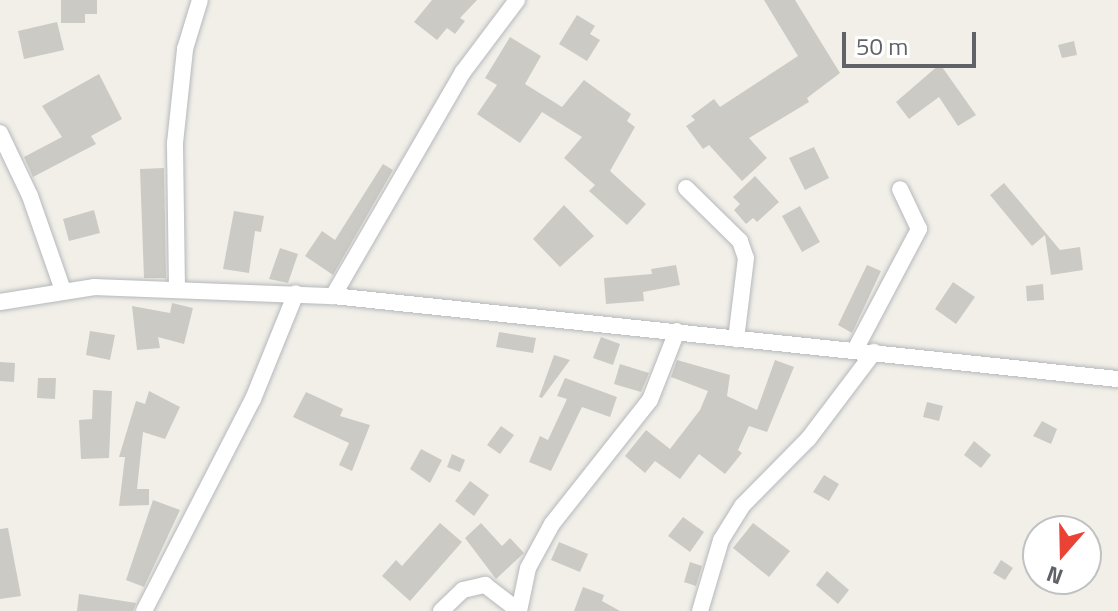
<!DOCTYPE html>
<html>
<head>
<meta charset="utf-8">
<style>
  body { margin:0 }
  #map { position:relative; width:1118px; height:611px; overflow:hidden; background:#f1efe8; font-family:"Titillium Web",sans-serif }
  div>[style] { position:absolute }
  .building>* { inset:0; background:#cccac5 }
  .roads { filter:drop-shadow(0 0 2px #b5b8bc) drop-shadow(0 0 2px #b5b8bc) }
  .street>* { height:16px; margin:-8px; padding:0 8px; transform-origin:8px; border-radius:8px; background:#fff }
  span { translate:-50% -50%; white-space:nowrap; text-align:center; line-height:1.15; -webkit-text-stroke:6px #fff; paint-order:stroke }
  .north { position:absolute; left:1022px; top:515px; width:80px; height:80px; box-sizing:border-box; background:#fff; border:2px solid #bfc1c3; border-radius:50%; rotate:200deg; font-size:22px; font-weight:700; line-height:32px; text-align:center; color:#5f6368 }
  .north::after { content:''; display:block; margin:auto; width:28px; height:36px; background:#ea4335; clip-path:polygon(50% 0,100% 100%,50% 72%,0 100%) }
  .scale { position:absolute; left:842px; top:32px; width:134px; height:36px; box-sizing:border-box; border:4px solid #5f6368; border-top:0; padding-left:10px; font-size:24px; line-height:28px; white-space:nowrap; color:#5f6368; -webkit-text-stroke:6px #fff; paint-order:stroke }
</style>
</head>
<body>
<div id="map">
  <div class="building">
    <i style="clip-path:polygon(61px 0,97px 0,97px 14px,85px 14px,85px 23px,61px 23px)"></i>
    <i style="clip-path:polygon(432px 0,477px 0,460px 18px,465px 21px,455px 34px,447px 28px,437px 40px,414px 22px)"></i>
    <i style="clip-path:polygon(764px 0,795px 0,840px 73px,807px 98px,809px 102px,749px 138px,767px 158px,742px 181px,709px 145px,703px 149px,686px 126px,695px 120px,691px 116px,714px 99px,720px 107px,798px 56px)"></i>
    <i style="clip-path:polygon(577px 15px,595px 26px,590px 34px,600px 40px,587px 61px,559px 44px)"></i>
    <i style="clip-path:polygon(57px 22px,64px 50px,24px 59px,18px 31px)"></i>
    <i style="clip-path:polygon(510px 37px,541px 56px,525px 84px,562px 107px,584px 80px,631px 114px,627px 121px,635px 127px,610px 171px,646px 204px,627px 225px,589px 191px,595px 185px,564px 158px,582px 137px,542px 112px,520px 143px,477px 114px,497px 85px,485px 78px)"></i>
    <i style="clip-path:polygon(1074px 41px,1077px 55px,1062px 58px,1058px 45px)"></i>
    <i style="clip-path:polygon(940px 64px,976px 115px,958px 126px,939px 97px,909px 119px,896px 102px)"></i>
    <i style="clip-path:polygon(99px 74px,122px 119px,91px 136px,96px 144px,33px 177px,24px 157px,62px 137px,42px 106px)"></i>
    <i style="clip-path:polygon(814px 147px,829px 178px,805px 190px,789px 158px)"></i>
    <i style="clip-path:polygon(383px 164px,393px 170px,333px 275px,305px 256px,322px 231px,335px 240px)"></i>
    <i style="clip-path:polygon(164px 168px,166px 278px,144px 278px,140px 169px)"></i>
    <i style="clip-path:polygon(755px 176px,779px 202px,757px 222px,753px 218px,746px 224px,734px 210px,740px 204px,733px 197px)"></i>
    <i style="clip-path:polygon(1004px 183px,1060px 250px,1080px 247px,1083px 270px,1051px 275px,1045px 235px,1032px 246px,990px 195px)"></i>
    <i style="clip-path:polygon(564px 205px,594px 236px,560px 267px,533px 239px)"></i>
    <i style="clip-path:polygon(800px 206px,820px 242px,802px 252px,782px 216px)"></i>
    <i style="clip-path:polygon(94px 210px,100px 233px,69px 241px,63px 219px)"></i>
    <i style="clip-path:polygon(234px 211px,264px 216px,261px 232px,255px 231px,249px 273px,223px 269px)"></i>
    <i style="clip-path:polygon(280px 248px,298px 254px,288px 283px,269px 279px)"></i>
    <i style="clip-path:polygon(676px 265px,680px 285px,643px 292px,644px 301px,606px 304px,604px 278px,652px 274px,651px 269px)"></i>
    <i style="clip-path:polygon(867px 265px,881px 271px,852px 333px,838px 325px)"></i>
    <i style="clip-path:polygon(953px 282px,975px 297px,956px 324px,935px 309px)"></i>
    <i style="clip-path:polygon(1043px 284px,1044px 300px,1027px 301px,1026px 286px)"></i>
    <i style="clip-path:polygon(172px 303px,193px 308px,184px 344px,158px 337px,160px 348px,137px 350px,132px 306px,170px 313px)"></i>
    <i style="clip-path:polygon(90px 331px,115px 335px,110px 360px,86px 355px)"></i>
    <i style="clip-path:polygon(499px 332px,536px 338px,533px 353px,496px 347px)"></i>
    <i style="clip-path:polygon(601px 337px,620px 344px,613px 365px,593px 358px)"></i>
    <i style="clip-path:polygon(554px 355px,570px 360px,542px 398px,539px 397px)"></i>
    <i style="clip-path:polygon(677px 360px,730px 375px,727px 396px,757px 410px,775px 360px,794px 367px,767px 432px,749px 426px,738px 450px,742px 453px,725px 474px,699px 454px,680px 479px,655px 461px,645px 473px,625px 456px,646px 430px,670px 449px,700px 410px,708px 391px,671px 377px)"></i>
    <i style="clip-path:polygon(0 362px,15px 363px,14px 382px,0 381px)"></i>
    <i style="clip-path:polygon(620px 364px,649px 373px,641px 392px,614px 384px)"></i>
    <i style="clip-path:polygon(38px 378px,56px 378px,55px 399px,37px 398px)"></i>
    <i style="clip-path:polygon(565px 378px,617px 397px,610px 417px,582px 407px,551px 471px,529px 462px,540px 436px,548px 440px,567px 399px,557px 396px)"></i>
    <i style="clip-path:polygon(93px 390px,112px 391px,109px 458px,81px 459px,79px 420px,92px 419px)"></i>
    <i style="clip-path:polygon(149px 391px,180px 407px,165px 439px,143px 432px,137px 489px,149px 489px,149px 505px,119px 506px,125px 457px,119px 457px,136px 401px,145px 404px)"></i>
    <i style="clip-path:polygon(306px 392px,343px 409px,340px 416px,370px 425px,352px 471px,339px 465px,349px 443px,293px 417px)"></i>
    <i style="clip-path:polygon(927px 402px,943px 406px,939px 421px,923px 417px)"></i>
    <i style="clip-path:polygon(1042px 421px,1057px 429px,1051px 444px,1033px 436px)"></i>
    <i style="clip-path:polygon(501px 426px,514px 435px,500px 454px,487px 445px)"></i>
    <i style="clip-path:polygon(974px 441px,991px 455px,981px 468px,964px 455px)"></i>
    <i style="clip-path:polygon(421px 449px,442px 460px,430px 483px,410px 469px)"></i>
    <i style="clip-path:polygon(452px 454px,465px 460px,460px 472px,447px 467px)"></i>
    <i style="clip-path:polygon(824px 475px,839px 484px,829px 501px,813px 492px)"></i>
    <i style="clip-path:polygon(470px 481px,489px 495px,474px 516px,455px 501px)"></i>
    <i style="clip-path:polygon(153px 500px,180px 510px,144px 587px,126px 580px)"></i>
    <i style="clip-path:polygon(683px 517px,704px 532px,690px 552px,668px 536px)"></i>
    <i style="clip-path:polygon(440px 523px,462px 542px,410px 601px,382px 576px,396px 560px,402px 566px)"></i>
    <i style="clip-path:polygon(481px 523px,502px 546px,510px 538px,524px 553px,496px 579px,465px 538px)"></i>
    <i style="clip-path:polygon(753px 523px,790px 551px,769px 577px,733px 548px)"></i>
    <i style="clip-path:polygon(8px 528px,21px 596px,0 599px,0 529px)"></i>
    <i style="clip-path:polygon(559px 542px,588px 554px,580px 572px,551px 560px)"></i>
    <i style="clip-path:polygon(1001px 560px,1013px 568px,1005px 580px,993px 573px)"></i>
    <i style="clip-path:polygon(690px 562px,702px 566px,696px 586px,684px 582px)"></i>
    <i style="clip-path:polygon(827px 571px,849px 590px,838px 604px,816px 585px)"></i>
    <i style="clip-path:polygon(583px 587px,604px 595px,602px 601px,620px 611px,574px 611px)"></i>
    <i style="clip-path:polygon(79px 594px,136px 603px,133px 611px,77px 611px)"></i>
  </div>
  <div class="roads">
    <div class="street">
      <i style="left:0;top:133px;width:70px;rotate:64.5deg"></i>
      <i style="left:30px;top:196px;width:100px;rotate:70.7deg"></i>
      <i style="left:686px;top:188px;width:76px;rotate:44.5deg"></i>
      <i style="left:740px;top:241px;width:18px;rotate:71deg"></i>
      <i style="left:746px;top:258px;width:82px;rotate:97deg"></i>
      <i style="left:177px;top:289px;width:146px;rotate:-90.8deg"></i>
      <i style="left:175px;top:143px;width:95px;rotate:-83.9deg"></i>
      <i style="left:185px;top:49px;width:51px;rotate:-73deg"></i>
      <i style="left:333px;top:296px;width:259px;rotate:-59.9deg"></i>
      <i style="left:463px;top:72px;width:90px;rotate:-53.1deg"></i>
      <i style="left:0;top:302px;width:96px;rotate:-9deg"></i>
      <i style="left:95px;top:287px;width:238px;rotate:2.2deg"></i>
      <i style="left:333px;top:296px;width:789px;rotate:6.04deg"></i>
      <i style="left:856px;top:348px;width:135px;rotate:-62.1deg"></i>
      <i style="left:919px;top:229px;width:44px;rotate:-115.4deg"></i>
      <i style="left:144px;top:611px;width:238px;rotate:-62.8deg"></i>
      <i style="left:253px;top:399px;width:114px;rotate:-67.9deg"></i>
      <i style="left:441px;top:611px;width:30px;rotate:-44deg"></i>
      <i style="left:463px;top:590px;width:23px;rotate:-13deg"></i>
      <i style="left:485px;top:585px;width:43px;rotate:37.4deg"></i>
      <i style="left:519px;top:611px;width:44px;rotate:-78.2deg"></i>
      <i style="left:528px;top:568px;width:50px;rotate:-61.4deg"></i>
      <i style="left:552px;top:524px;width:158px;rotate:-51.7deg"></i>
      <i style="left:650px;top:400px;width:74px;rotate:-68.6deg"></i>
      <i style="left:700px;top:611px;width:74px;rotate:-73.5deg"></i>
      <i style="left:721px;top:540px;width:40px;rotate:-58deg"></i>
      <i style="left:742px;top:506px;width:95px;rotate:-45.4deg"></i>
      <i style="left:809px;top:438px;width:108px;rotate:-52.9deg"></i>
    </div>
  </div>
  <div class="north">N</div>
  <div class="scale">50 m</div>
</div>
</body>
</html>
